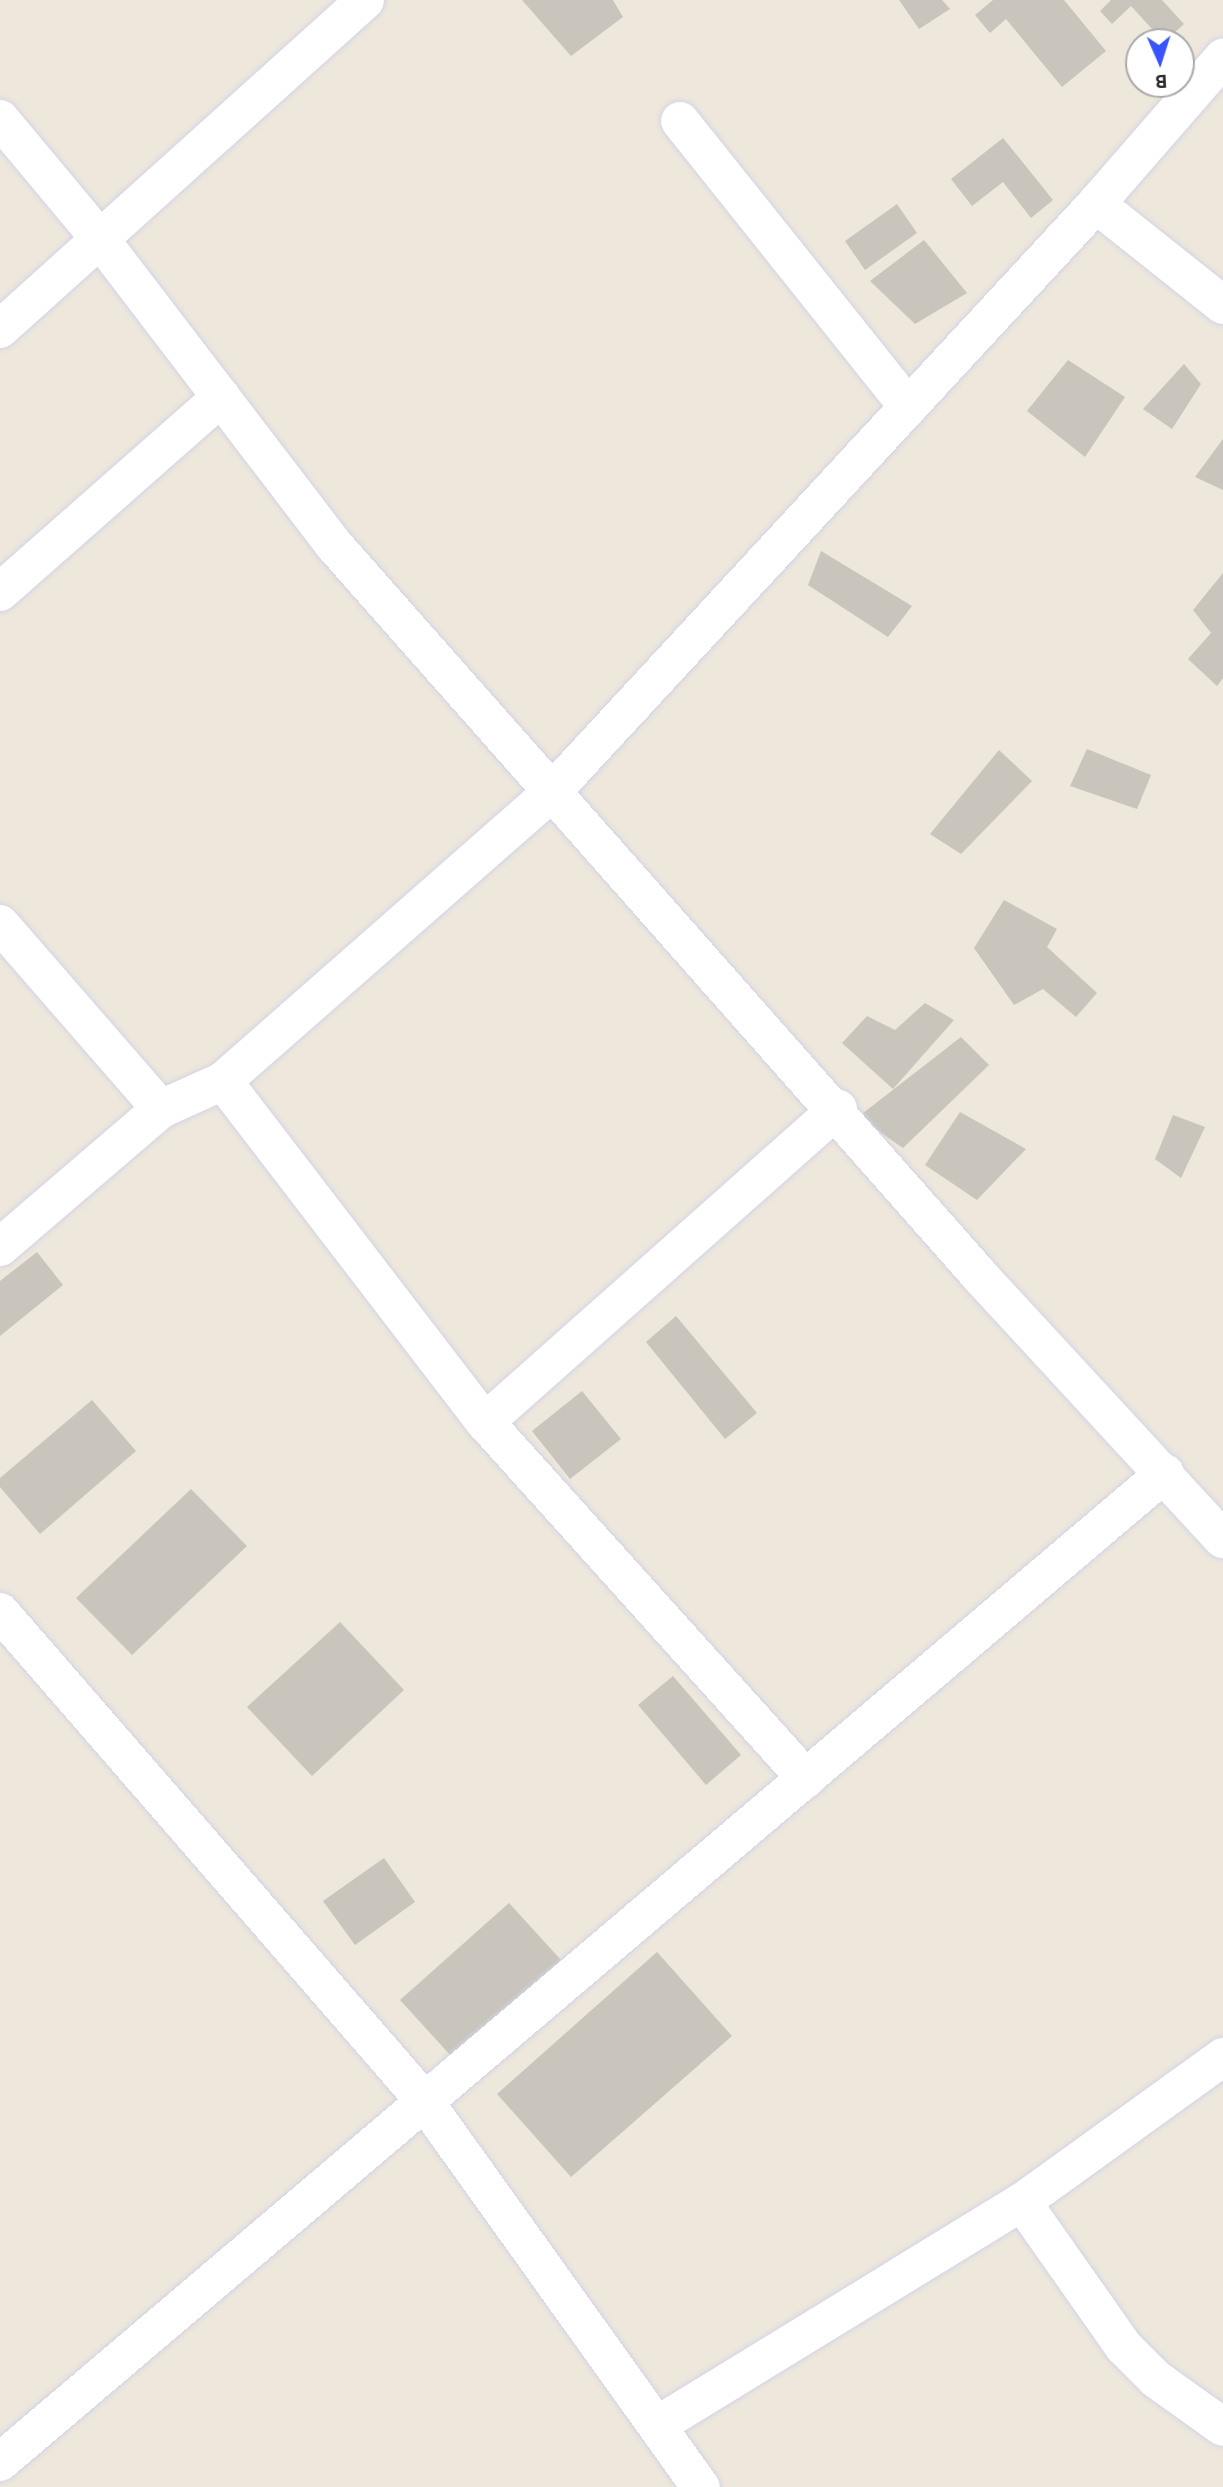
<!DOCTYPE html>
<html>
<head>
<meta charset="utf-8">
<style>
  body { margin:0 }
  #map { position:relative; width:1223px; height:2487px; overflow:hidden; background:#eee7dc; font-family:Barlow,sans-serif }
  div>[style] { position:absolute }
  .building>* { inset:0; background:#c9c4bc }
  .roads { filter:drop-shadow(0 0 2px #d1d4e5) drop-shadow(0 0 2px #d1d4e5) }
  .minor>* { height:38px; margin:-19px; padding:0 19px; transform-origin:19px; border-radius:19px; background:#fff }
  span { translate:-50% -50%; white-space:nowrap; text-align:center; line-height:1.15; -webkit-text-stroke:5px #fff; paint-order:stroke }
  .north { position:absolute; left:1125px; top:28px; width:70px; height:70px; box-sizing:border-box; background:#fff; border:2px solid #aaa; border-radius:50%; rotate:177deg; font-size:19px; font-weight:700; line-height:28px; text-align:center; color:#2b2b2b }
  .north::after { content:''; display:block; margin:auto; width:24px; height:32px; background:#3854ff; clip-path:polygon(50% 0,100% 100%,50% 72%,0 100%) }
</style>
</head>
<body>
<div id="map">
  <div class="building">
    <i style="clip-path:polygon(522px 0,613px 0,623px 17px,571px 56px)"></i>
    <i style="clip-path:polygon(899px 0,942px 0,950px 9px,919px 29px)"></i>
    <i style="clip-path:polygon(993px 0,1064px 0,1106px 51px,1062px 87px,1006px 19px,990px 33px,975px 15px)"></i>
    <i style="clip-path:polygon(1111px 0,1162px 0,1184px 24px,1164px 42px,1131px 6px,1112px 24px,1100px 11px)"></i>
    <i style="clip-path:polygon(1003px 138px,1053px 200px,1031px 218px,1003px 182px,972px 206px,951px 179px)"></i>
    <i style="clip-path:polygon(897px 204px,917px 233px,865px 270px,845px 241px)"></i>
    <i style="clip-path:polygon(924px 240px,967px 293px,915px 324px,870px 281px)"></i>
    <i style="clip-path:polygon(1068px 360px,1125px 397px,1085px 457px,1027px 411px)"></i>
    <i style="clip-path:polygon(1184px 364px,1201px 384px,1172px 429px,1143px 409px)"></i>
    <i style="clip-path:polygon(1223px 439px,1223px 490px,1195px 477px)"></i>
    <i style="clip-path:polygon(821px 551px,912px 606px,888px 637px,808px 585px)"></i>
    <i style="clip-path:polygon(1223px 573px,1223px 678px,1217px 686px,1188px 659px,1211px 633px,1193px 610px)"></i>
    <i style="clip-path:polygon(1087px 749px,1151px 775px,1137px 809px,1070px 786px)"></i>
    <i style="clip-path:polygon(999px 750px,1032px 781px,961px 854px,930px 834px)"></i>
    <i style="clip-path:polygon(1004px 900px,1057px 929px,1047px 947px,1097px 993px,1076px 1017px,1043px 989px,1014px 1005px,974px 948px)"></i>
    <i style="clip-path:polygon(925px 1003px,954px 1020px,893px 1089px,842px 1043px,867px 1016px,895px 1030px)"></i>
    <i style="clip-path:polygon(961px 1037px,989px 1065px,903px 1148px,858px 1117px)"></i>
    <i style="clip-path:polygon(960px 1112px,1026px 1149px,977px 1200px,925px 1165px)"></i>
    <i style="clip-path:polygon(1173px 1115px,1205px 1127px,1181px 1178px,1155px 1159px)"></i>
    <i style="clip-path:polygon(37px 1252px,63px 1285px,0 1336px,0 1281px)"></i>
    <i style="clip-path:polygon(676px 1316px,757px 1413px,725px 1439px,646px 1342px)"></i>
    <i style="clip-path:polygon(582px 1391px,621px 1439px,570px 1479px,532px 1431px)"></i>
    <i style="clip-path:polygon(92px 1400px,136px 1451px,40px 1534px,0 1487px,0 1478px)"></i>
    <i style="clip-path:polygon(191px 1489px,247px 1546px,132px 1655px,76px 1598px)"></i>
    <i style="clip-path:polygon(340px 1622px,404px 1690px,312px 1776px,247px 1707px)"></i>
    <i style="clip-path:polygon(673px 1676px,741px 1755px,706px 1785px,638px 1705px)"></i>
    <i style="clip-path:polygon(384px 1858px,415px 1902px,355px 1945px,323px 1901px)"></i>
    <i style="clip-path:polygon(509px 1903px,561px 1960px,452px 2057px,400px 2000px)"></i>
    <i style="clip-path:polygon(657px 1952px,732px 2036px,571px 2177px,497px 2094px)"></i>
  </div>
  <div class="roads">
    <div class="minor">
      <i style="left:0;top:119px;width:156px;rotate:50.2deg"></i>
      <i style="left:100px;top:239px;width:385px;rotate:52.6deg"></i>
      <i style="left:334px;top:545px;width:976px;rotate:48.53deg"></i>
      <i style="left:980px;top:1276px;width:358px;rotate:47.3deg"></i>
      <i style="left:680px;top:121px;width:366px;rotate:51.4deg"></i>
      <i style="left:1096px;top:204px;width:162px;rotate:38.5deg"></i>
      <i style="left:0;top:329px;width:491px;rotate:-42deg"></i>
      <i style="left:0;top:592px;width:295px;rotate:-41.4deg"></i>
      <i style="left:0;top:924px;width:245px;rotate:49deg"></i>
      <i style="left:223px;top:1081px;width:430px;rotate:52.5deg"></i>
      <i style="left:485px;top:1422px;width:480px;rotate:48deg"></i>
      <i style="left:0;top:1247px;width:212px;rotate:-40.6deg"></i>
      <i style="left:161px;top:1109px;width:68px;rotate:-24.3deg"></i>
      <i style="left:223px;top:1081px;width:435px;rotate:-41.3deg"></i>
      <i style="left:550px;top:794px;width:804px;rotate:-47.22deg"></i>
      <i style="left:1096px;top:204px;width:194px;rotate:-49deg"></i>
      <i style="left:485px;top:1422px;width:472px;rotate:-41.6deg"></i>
      <i style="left:0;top:1612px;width:644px;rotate:49.03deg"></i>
      <i style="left:422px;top:2098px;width:479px;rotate:54.4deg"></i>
      <i style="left:1022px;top:2202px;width:177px;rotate:54.9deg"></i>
      <i style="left:1124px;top:2347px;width:45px;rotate:45deg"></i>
      <i style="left:1156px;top:2379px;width:82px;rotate:35.6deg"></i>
      <i style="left:661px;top:2423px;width:423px;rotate:-31.5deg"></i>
      <i style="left:1022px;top:2202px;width:248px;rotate:-35.8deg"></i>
      <i style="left:0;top:2462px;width:1528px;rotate:-40.33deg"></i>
    </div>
  </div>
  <div class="north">B</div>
</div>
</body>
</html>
